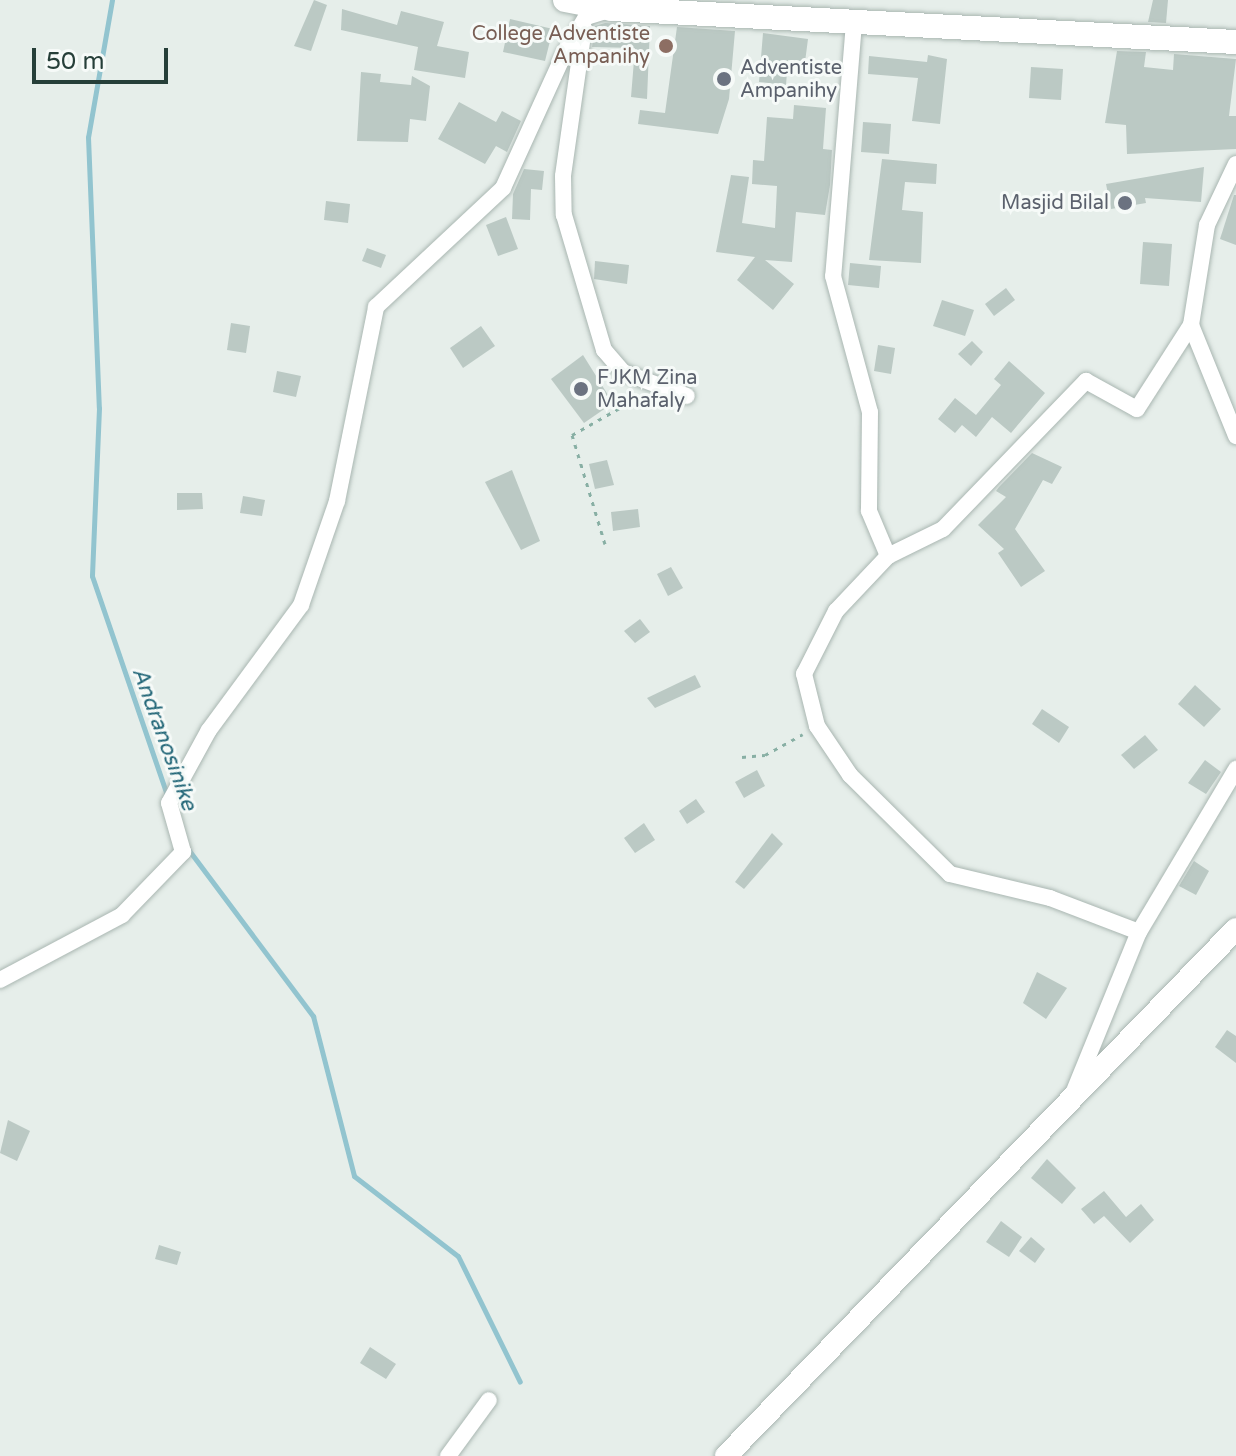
<!DOCTYPE html>
<html>
<head>
<meta charset="utf-8">
<style>
  body { margin:0 }
  #map { position:relative; width:1236px; height:1456px; overflow:hidden; background:#e6eeea; font-family:"Varela Round",sans-serif }
  div>[style] { position:absolute }
  .stream>* { height:5px; margin:-2.5px; padding:0 2.5px; transform-origin:2.5px; border-radius:2.5px; background:#92c4cf }
  .building>* { inset:0; background:#bbc9c4 }
  .path>* { height:3px; margin-top:-1.5px; transform-origin:0; background:repeating-linear-gradient(90deg,#88afa4 0 4px,transparent 0 10px) }
  .roads { filter:drop-shadow(0 0 2px #a9b6b1) drop-shadow(0 0 2px #a9b6b1) }
  .minor>* { height:16px; margin:-8px; padding:0 8px; transform-origin:8px; border-radius:8px; background:#fff }
  .tertiary>* { height:22px; margin:-11px; padding:0 11px; transform-origin:11px; border-radius:11px; background:#fff }
  .secondary>* { height:24px; margin:-12px; padding:0 12px; transform-origin:12px; border-radius:12px; background:#fff }
  .dots>* { width:22px; height:22px; translate:-50% -50%; box-sizing:border-box; border:4px solid #f6faf8; border-radius:50% }
  span { translate:-50% -50%; white-space:nowrap; text-align:center; line-height:1.15; -webkit-text-stroke:6px #f6faf8; paint-order:stroke }
  .education-label { font-size:20px; color:#785e54 }
  .right { translate:-100% -50%; text-align:right }
  .worship-label { font-size:20px; color:#5b616d }
  .left { translate:0 -50%; text-align:left }
  .water-label { font-size:22px; color:#236778; font-style:italic }
  .scale { position:absolute; left:32px; top:48px; width:136px; height:36px; box-sizing:border-box; border:4px solid #263f39; border-top:0; padding-left:10px; font-size:24px; line-height:28px; white-space:nowrap; color:#263f39; -webkit-text-stroke:6px #f6faf8; paint-order:stroke }
</style>
</head>
<body>
<div id="map">
  <div class="stream">
    <i style="left:112px;top:0;width:139px;rotate:99.9deg"></i>
    <i style="left:88px;top:137px;width:271px;rotate:87.7deg"></i>
    <i style="left:99px;top:408px;width:168px;rotate:92.4deg"></i>
    <i style="left:92px;top:576px;width:231px;rotate:71.1deg"></i>
    <i style="left:188px;top:849px;width:209px;rotate:53.2deg"></i>
    <i style="left:313px;top:1016px;width:165px;rotate:75.6deg"></i>
    <i style="left:354px;top:1176px;width:131px;rotate:37.6deg"></i>
    <i style="left:458px;top:1256px;width:140px;rotate:63.8deg"></i>
  </div>
  <div class="building">
    <i style="clip-path:polygon(314px 0,327px 5px,311px 51px,294px 46px)"></i>
    <i style="clip-path:polygon(1153px 0,1168px 0,1166px 23px,1148px 22px)"></i>
    <i style="clip-path:polygon(342px 9px,397px 25px,401px 11px,444px 22px,437px 46px,469px 52px,465px 78px,414px 70px,418px 47px,341px 30px)"></i>
    <i style="clip-path:polygon(510px 19px,553px 29px,545px 61px,503px 52px)"></i>
    <i style="clip-path:polygon(605px 23px,650px 26px,647px 99px,631px 97px,635px 48px,592px 47px,595px 26px)"></i>
    <i style="clip-path:polygon(677px 27px,735px 31px,729px 99px,718px 134px,638px 124px,640px 110px,665px 113px)"></i>
    <i style="clip-path:polygon(763px 33px,808px 39px,805px 62px,788px 60px,786px 85px,759px 82px)"></i>
    <i style="clip-path:polygon(1117px 51px,1146px 52px,1144px 67px,1173px 70px,1174px 54px,1236px 59px,1229px 116px,1236px 116px,1236px 149px,1127px 154px,1126px 125px,1105px 123px)"></i>
    <i style="clip-path:polygon(928px 55px,947px 59px,940px 124px,912px 121px,918px 78px,868px 74px,869px 56px,927px 62px)"></i>
    <i style="clip-path:polygon(1031px 67px,1063px 69px,1061px 100px,1029px 98px)"></i>
    <i style="clip-path:polygon(361px 72px,381px 74px,380px 82px,411px 85px,412px 76px,430px 86px,426px 121px,410px 119px,408px 142px,357px 141px)"></i>
    <i style="clip-path:polygon(459px 102px,496px 122px,502px 111px,521px 121px,507px 152px,496px 146px,485px 164px,438px 139px)"></i>
    <i style="clip-path:polygon(794px 105px,826px 108px,823px 149px,832px 150px,830px 185px,825px 215px,796px 212px,792px 262px,765px 260px,794px 284px,773px 310px,737px 280px,755px 257px,716px 252px,731px 175px,749px 177px,742px 223px,775px 228px,777px 186px,752px 184px,753px 160px,764px 161px,767px 117px,793px 119px)"></i>
    <i style="clip-path:polygon(863px 122px,891px 124px,889px 154px,861px 152px)"></i>
    <i style="clip-path:polygon(882px 159px,937px 164px,936px 184px,905px 182px,902px 210px,923px 212px,921px 263px,869px 260px)"></i>
    <i style="clip-path:polygon(1204px 167px,1201px 202px,1145px 198px,1146px 203px,1111px 209px,1106px 184px)"></i>
    <i style="clip-path:polygon(524px 169px,544px 171px,542px 190px,531px 189px,530px 220px,512px 219px,513px 194px)"></i>
    <i style="clip-path:polygon(1234px 195px,1236px 195px,1236px 245px,1220px 239px)"></i>
    <i style="clip-path:polygon(326px 201px,350px 204px,348px 223px,324px 220px)"></i>
    <i style="clip-path:polygon(506px 217px,518px 249px,498px 256px,486px 225px)"></i>
    <i style="clip-path:polygon(1143px 242px,1172px 244px,1169px 286px,1140px 284px)"></i>
    <i style="clip-path:polygon(367px 248px,386px 255px,381px 268px,362px 261px)"></i>
    <i style="clip-path:polygon(595px 261px,629px 265px,627px 284px,594px 279px)"></i>
    <i style="clip-path:polygon(850px 263px,881px 266px,879px 288px,848px 285px)"></i>
    <i style="clip-path:polygon(1006px 288px,1015px 300px,994px 316px,985px 304px)"></i>
    <i style="clip-path:polygon(942px 300px,974px 310px,965px 336px,933px 326px)"></i>
    <i style="clip-path:polygon(231px 323px,250px 326px,246px 353px,227px 350px)"></i>
    <i style="clip-path:polygon(481px 326px,495px 346px,463px 368px,450px 348px)"></i>
    <i style="clip-path:polygon(972px 341px,983px 352px,971px 366px,958px 354px)"></i>
    <i style="clip-path:polygon(878px 345px,895px 348px,891px 374px,874px 371px)"></i>
    <i style="clip-path:polygon(583px 355px,613px 403px,584px 423px,551px 379px)"></i>
    <i style="clip-path:polygon(1009px 361px,1045px 393px,1011px 433px,992px 417px,976px 437px,962px 425px,955px 433px,938px 419px,955px 398px,976px 415px,1001px 385px,994px 379px)"></i>
    <i style="clip-path:polygon(277px 371px,301px 376px,296px 397px,273px 392px)"></i>
    <i style="clip-path:polygon(1032px 453px,1062px 467px,1052px 484px,1043px 480px,1015px 529px,1045px 571px,1021px 587px,998px 553px,1004px 549px,978px 525px,1006px 497px,996px 491px,999px 487px)"></i>
    <i style="clip-path:polygon(607px 460px,614px 485px,595px 489px,589px 464px)"></i>
    <i style="clip-path:polygon(512px 470px,540px 541px,521px 550px,485px 482px)"></i>
    <i style="clip-path:polygon(177px 493px,202px 493px,203px 509px,177px 510px)"></i>
    <i style="clip-path:polygon(243px 496px,265px 500px,262px 516px,240px 513px)"></i>
    <i style="clip-path:polygon(638px 509px,640px 527px,613px 531px,611px 512px)"></i>
    <i style="clip-path:polygon(671px 567px,683px 588px,668px 596px,657px 574px)"></i>
    <i style="clip-path:polygon(640px 619px,650px 632px,635px 643px,624px 631px)"></i>
    <i style="clip-path:polygon(695px 675px,701px 687px,655px 708px,647px 698px)"></i>
    <i style="clip-path:polygon(1195px 685px,1221px 709px,1204px 727px,1178px 704px)"></i>
    <i style="clip-path:polygon(1042px 709px,1069px 727px,1059px 743px,1032px 724px)"></i>
    <i style="clip-path:polygon(1145px 735px,1158px 750px,1134px 769px,1121px 755px)"></i>
    <i style="clip-path:polygon(1205px 760px,1221px 772px,1206px 794px,1188px 783px)"></i>
    <i style="clip-path:polygon(757px 770px,765px 786px,744px 798px,735px 782px)"></i>
    <i style="clip-path:polygon(696px 799px,705px 812px,687px 824px,679px 811px)"></i>
    <i style="clip-path:polygon(644px 823px,655px 840px,635px 853px,624px 838px)"></i>
    <i style="clip-path:polygon(772px 833px,783px 844px,744px 889px,735px 882px)"></i>
    <i style="clip-path:polygon(1194px 861px,1209px 871px,1196px 895px,1179px 886px)"></i>
    <i style="clip-path:polygon(1037px 972px,1067px 988px,1046px 1019px,1023px 1003px)"></i>
    <i style="clip-path:polygon(1227px 1030px,1236px 1036px,1236px 1063px,1215px 1047px)"></i>
    <i style="clip-path:polygon(8px 1120px,30px 1131px,17px 1161px,0 1153px)"></i>
    <i style="clip-path:polygon(1047px 1159px,1076px 1188px,1062px 1204px,1031px 1178px)"></i>
    <i style="clip-path:polygon(1104px 1191px,1126px 1217px,1141px 1204px,1154px 1220px,1130px 1243px,1104px 1216px,1094px 1224px,1081px 1209px)"></i>
    <i style="clip-path:polygon(1001px 1221px,1022px 1237px,1009px 1257px,986px 1242px)"></i>
    <i style="clip-path:polygon(1031px 1237px,1045px 1249px,1035px 1263px,1019px 1251px)"></i>
    <i style="clip-path:polygon(159px 1245px,181px 1252px,177px 1265px,155px 1259px)"></i>
    <i style="clip-path:polygon(370px 1347px,396px 1364px,386px 1379px,360px 1363px)"></i>
  </div>
  <div class="path">
    <i style="left:605px;top:544px;width:114px;rotate:-106.8deg"></i>
    <i style="left:572px;top:435px;width:59px;rotate:-29.6deg"></i>
    <i style="left:623px;top:406px;width:16px;rotate:-68deg"></i>
    <i style="left:742px;top:757px;width:23px;rotate:-5deg"></i>
    <i style="left:765px;top:755px;width:43px;rotate:-28.9deg"></i>
  </div>
  <div class="roads">
    <div class="minor">
      <i style="left:854px;top:23px;width:254px;rotate:94.7deg"></i>
      <i style="left:833px;top:276px;width:141px;rotate:74.8deg"></i>
      <i style="left:870px;top:412px;width:99px;rotate:90.6deg"></i>
      <i style="left:869px;top:511px;width:49px;rotate:67.1deg"></i>
      <i style="left:584px;top:28px;width:149px;rotate:98.1deg"></i>
      <i style="left:563px;top:176px;width:39px;rotate:89deg"></i>
      <i style="left:564px;top:215px;width:141px;rotate:73.5deg"></i>
      <i style="left:604px;top:350px;width:29px;rotate:49deg"></i>
      <i style="left:623px;top:372px;width:68px;rotate:20.6deg"></i>
      <i style="left:1236px;top:164px;width:68px;rotate:115.4deg"></i>
      <i style="left:1207px;top:225px;width:101px;rotate:99.1deg"></i>
      <i style="left:1191px;top:325px;width:120px;rotate:67.9deg"></i>
      <i style="left:1139px;top:932px;width:95px;rotate:-159.1deg"></i>
      <i style="left:1050px;top:898px;width:103px;rotate:-166.5deg"></i>
      <i style="left:950px;top:874px;width:141px;rotate:-135.3deg"></i>
      <i style="left:850px;top:775px;width:59px;rotate:-124deg"></i>
      <i style="left:817px;top:726px;width:54px;rotate:-104deg"></i>
      <i style="left:804px;top:674px;width:71px;rotate:-63.1deg"></i>
      <i style="left:836px;top:611px;width:76px;rotate:-46.6deg"></i>
      <i style="left:888px;top:556px;width:61px;rotate:-26.1deg"></i>
      <i style="left:943px;top:529px;width:206px;rotate:-46deg"></i>
      <i style="left:1086px;top:381px;width:58px;rotate:28.8deg"></i>
      <i style="left:1137px;top:409px;width:100px;rotate:-57.3deg"></i>
      <i style="left:0;top:980px;width:138px;rotate:-28deg"></i>
      <i style="left:122px;top:915px;width:88px;rotate:-45.9deg"></i>
      <i style="left:183px;top:852px;width:51px;rotate:-105.9deg"></i>
      <i style="left:169px;top:803px;width:83px;rotate:-61.3deg"></i>
      <i style="left:209px;top:730px;width:155px;rotate:-53.6deg"></i>
      <i style="left:301px;top:605px;width:110px;rotate:-70.9deg"></i>
      <i style="left:337px;top:501px;width:198px;rotate:-78.6deg"></i>
      <i style="left:376px;top:307px;width:174px;rotate:-43.1deg"></i>
      <i style="left:503px;top:188px;width:147px;rotate:-65.5deg"></i>
      <i style="left:564px;top:54px;width:43px;rotate:-59.3deg"></i>
      <i style="left:586px;top:17px;width:21px;rotate:-17deg"></i>
      <i style="left:1074px;top:1091px;width:172px;rotate:-67.8deg"></i>
      <i style="left:1139px;top:932px;width:190px;rotate:-59.2deg"></i>
      <i style="left:448px;top:1456px;width:69px;rotate:-53.8deg"></i>
    </div>
    <div class="tertiary">
      <i style="left:726px;top:1456px;width:733px;rotate:-45.94deg"></i>
    </div>
    <div class="secondary">
      <i style="left:565px;top:0;width:48px;rotate:10.8deg"></i>
      <i style="left:612px;top:9px;width:625px;rotate:3.03deg"></i>
    </div>
  </div>
  <div class="dots">
    <i style="left:666px;top:46px;background:#8d6e63"></i>
    <i style="left:724px;top:79px;background:#6b7280"></i>
    <i style="left:1125px;top:203px;background:#6b7280"></i>
    <i style="left:581px;top:389px;background:#6b7280"></i>
  </div>
  <div class="education-label">
    <span class="right" style="left:650px;top:46px">College Adventiste<br>Ampanihy</span>
  </div>
  <div class="worship-label">
    <span class="left" style="left:740px;top:80px">Adventiste<br>Ampanihy</span>
    <span class="right" style="left:1109px;top:203px">Masjid Bilal</span>
    <span class="left" style="left:597px;top:390px">FJKM Zina<br>Mahafaly</span>
  </div>
  <div class="water-label">
    <span style="left:164px;top:739px;rotate:70deg">Andranosinike</span>
  </div>
  <div class="scale">50 m</div>
</div>
</body>
</html>
